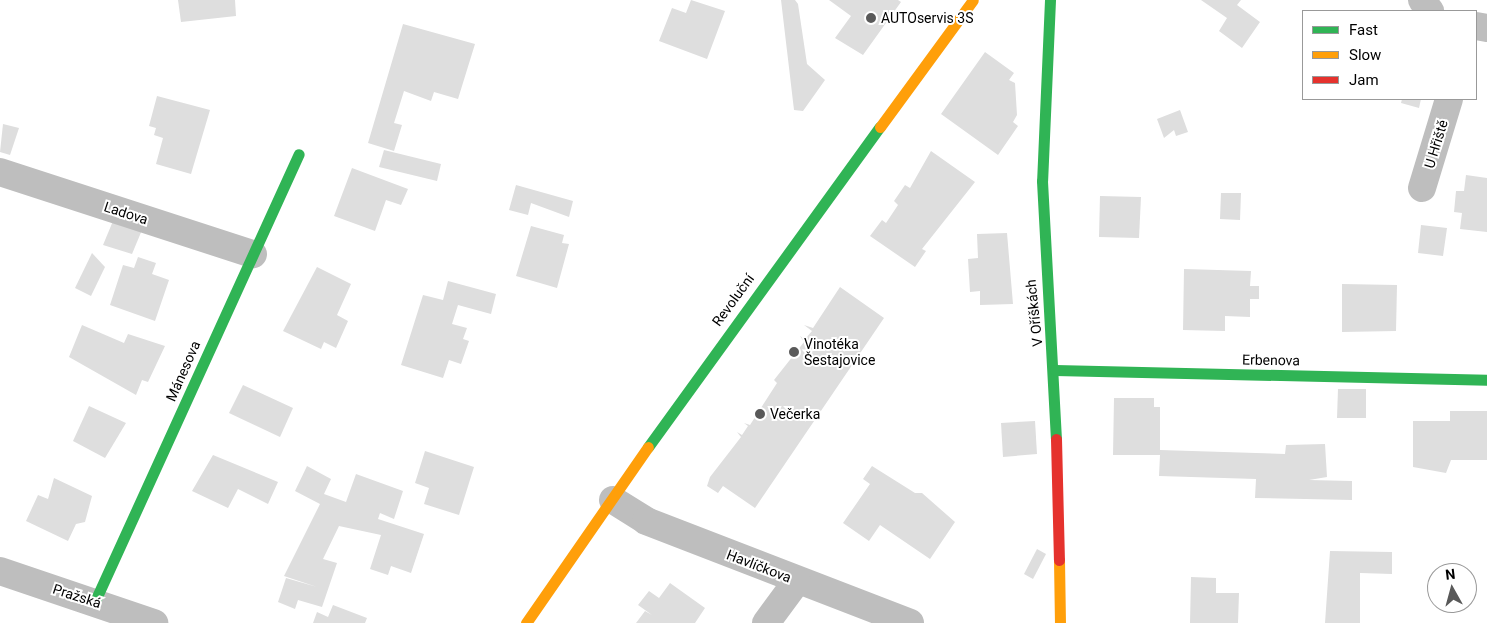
<!DOCTYPE html>
<html>
<head>
<meta charset="utf-8">
<style>
  body { margin:0 }
  #map { position:relative; width:1487px; height:623px; overflow:hidden; background:#fff; font-family:Roboto,sans-serif }
  div>[style] { position:absolute }
  .building>* { inset:0; background:#dedede }
  .street>* { height:28px; margin:-14px; padding:0 14px; transform-origin:14px; border-radius:14px; background:#bebebe }
  .fast>* { height:11px; margin:-5.5px; padding:0 5.5px; transform-origin:5.5px; border-radius:5.5px; background:#30b455 }
  .slow>* { height:11px; margin:-5.5px; padding:0 5.5px; transform-origin:5.5px; border-radius:5.5px; background:#ff9f0a }
  .jam>* { height:11px; margin:-5.5px; padding:0 5.5px; transform-origin:5.5px; border-radius:5.5px; background:#e5322d }
  .dots>* { width:14px; height:14px; translate:-50% -50%; box-sizing:border-box; border:2px solid #fff; border-radius:50% }
  span { translate:-50% -50%; white-space:nowrap; text-align:center; line-height:1.15; -webkit-text-stroke:4px #fff; paint-order:stroke }
  .poi-label { font-size:14px; color:#000 }
  .left { translate:0 -50%; text-align:left }
  .street-label { font-size:14px; color:#000 }
  .legend { position:absolute; left:1302px; top:10px; width:175px; height:90px; box-sizing:border-box; background:#fff; border:1px solid #999; margin:0; padding:6px 9px; list-style:none; font-size:15px; color:#000 }
  .legend li { display:flex; align-items:center; gap:10px; height:25px }
  .legend b { width:25px; border:1px solid #999 }
  .north { position:absolute; left:1427px; top:563px; width:50px; height:50px; box-sizing:border-box; background:#fff; border:1px solid #999; border-radius:50%; rotate:353deg; font-size:14px; font-weight:700; line-height:20px; text-align:center; color:#000 }
  .north::after { content:''; display:block; margin:auto; width:18px; height:22px; background:#595959; clip-path:polygon(50% 0,100% 100%,50% 72%,0 100%) }
</style>
</head>
<body>
<div id="map">
  <div class="building">
    <i style="clip-path:polygon(178px 0,235px 0,236px 16px,181px 22px)"></i>
    <i style="clip-path:polygon(691px 0,725px 11px,707px 59px,659px 41px,672px 8px,686px 13px)"></i>
    <i style="clip-path:polygon(781px 0,795px 0,798px 4px,807px 64px,825px 80px,803px 111px,794px 110px)"></i>
    <i style="clip-path:polygon(829px 0,898px 0,901px 2px,863px 55px,835px 38px,851px 16px)"></i>
    <i style="clip-path:polygon(1201px 0,1241px 0,1237px 5px,1260px 22px,1242px 48px,1219px 31px,1227px 18px)"></i>
    <i style="clip-path:polygon(403px 24px,475px 44px,458px 99px,434px 92px,431px 101px,404px 91px,394px 123px,402px 125px,394px 151px,368px 143px)"></i>
    <i style="clip-path:polygon(985px 52px,1014px 73px,1009px 80px,1015px 83px,1017px 115px,1013px 122px,1018px 126px,998px 155px,941px 114px)"></i>
    <i style="clip-path:polygon(157px 96px,210px 110px,191px 174px,156px 164px,163px 138px,154px 135px,156px 128px,149px 126px)"></i>
    <i style="clip-path:polygon(1402px 99px,1421px 99px,1419px 108px,1401px 103px)"></i>
    <i style="clip-path:polygon(1180px 110px,1188px 132px,1176px 136px,1174px 130px,1164px 138px,1157px 119px)"></i>
    <i style="clip-path:polygon(3px 124px,19px 128px,10px 155px,0 152px)"></i>
    <i style="clip-path:polygon(384px 150px,441px 164px,437px 181px,379px 167px)"></i>
    <i style="clip-path:polygon(931px 151px,975px 182px,922px 249px,926px 251px,915px 267px,870px 236px,882px 220px,886px 223px,898px 205px,894px 201px,905px 185px,910px 188px)"></i>
    <i style="clip-path:polygon(352px 168px,408px 189px,401px 205px,386px 200px,375px 231px,334px 216px)"></i>
    <i style="clip-path:polygon(1466px 175px,1487px 178px,1487px 232px,1460px 229px,1462px 213px,1454px 212px,1456px 191px,1464px 191px)"></i>
    <i style="clip-path:polygon(516px 185px,573px 201px,569px 217px,531px 203px,528px 215px,509px 210px)"></i>
    <i style="clip-path:polygon(1221px 193px,1241px 193px,1240px 220px,1220px 219px)"></i>
    <i style="clip-path:polygon(1100px 196px,1141px 197px,1139px 238px,1099px 237px)"></i>
    <i style="clip-path:polygon(113px 221px,142px 230px,132px 254px,103px 245px)"></i>
    <i style="clip-path:polygon(1421px 225px,1447px 228px,1443px 256px,1418px 253px)"></i>
    <i style="clip-path:polygon(531px 226px,564px 235px,562px 243px,569px 244px,557px 288px,516px 276px)"></i>
    <i style="clip-path:polygon(1007px 233px,1013px 304px,980px 305px,980px 291px,970px 292px,968px 259px,978px 258px,977px 234px)"></i>
    <i style="clip-path:polygon(92px 253px,105px 267px,91px 296px,75px 288px)"></i>
    <i style="clip-path:polygon(138px 257px,156px 263px,152px 274px,169px 280px,155px 321px,110px 305px,123px 265px,134px 268px)"></i>
    <i style="clip-path:polygon(317px 267px,351px 284px,337px 315px,348px 321px,336px 348px,324px 342px,321px 349px,283px 331px)"></i>
    <i style="clip-path:polygon(1184px 269px,1251px 271px,1250px 286px,1259px 286px,1259px 299px,1250px 299px,1250px 317px,1225px 316px,1225px 331px,1183px 330px)"></i>
    <i style="clip-path:polygon(448px 281px,496px 294px,491px 314px,458px 305px,452px 324px,467px 328px,463px 339px,469px 341px,461px 364px,449px 360px,443px 378px,401px 365px,423px 295px,443px 300px)"></i>
    <i style="clip-path:polygon(1342px 284px,1397px 285px,1396px 331px,1342px 332px)"></i>
    <i style="clip-path:polygon(840px 287px,884px 318px,755px 508px,723px 486px,718px 493px,707px 486px,710px 477px,741px 437px,737px 432px,742px 435px,748px 426px,744px 423px,750px 425px,777px 383px,774px 380px,804px 342px,800px 336px,805px 339px,812px 331px,804px 325px,813px 328px)"></i>
    <i style="clip-path:polygon(82px 325px,124px 343px,128px 334px,165px 346px,148px 382px,142px 380px,136px 395px,69px 357px)"></i>
    <i style="clip-path:polygon(243px 385px,293px 408px,280px 437px,229px 413px)"></i>
    <i style="clip-path:polygon(1338px 389px,1366px 389px,1366px 418px,1337px 418px)"></i>
    <i style="clip-path:polygon(1114px 398px,1154px 398px,1154px 407px,1160px 407px,1160px 450px,1285px 454px,1286px 445px,1325px 444px,1327px 477px,1309px 480px,1352px 481px,1352px 500px,1255px 498px,1256px 479px,1159px 476px,1160px 455px,1113px 455px)"></i>
    <i style="clip-path:polygon(89px 406px,126px 423px,105px 458px,73px 441px)"></i>
    <i style="clip-path:polygon(1450px 411px,1487px 411px,1487px 460px,1451px 460px,1446px 473px,1413px 467px,1413px 421px,1450px 421px)"></i>
    <i style="clip-path:polygon(1035px 421px,1037px 454px,1003px 457px,1001px 423px)"></i>
    <i style="clip-path:polygon(425px 451px,474px 467px,459px 515px,424px 504px,429px 488px,415px 483px)"></i>
    <i style="clip-path:polygon(213px 455px,278px 482px,268px 504px,238px 489px,228px 508px,192px 491px)"></i>
    <i style="clip-path:polygon(307px 466px,331px 479px,324px 494px,346px 502px,356px 474px,403px 491px,394px 519px,380px 513px,378px 519px,424px 534px,411px 573px,391px 566px,388px 575px,370px 569px,381px 535px,339px 526px,323px 559px,337px 563px,322px 607px,298px 600px,295px 609px,278px 602px,286px 578px,317px 587px,284px 576px,320px 504px,295px 491px)"></i>
    <i style="clip-path:polygon(872px 466px,915px 493px,922px 493px,955px 522px,930px 559px,880px 525px,869px 541px,843px 523px,870px 484px,863px 479px)"></i>
    <i style="clip-path:polygon(54px 478px,92px 496px,85px 522px,76px 524px,68px 541px,26px 521px,38px 495px,48px 499px)"></i>
    <i style="clip-path:polygon(1037px 549px,1046px 554px,1033px 579px,1024px 574px)"></i>
    <i style="clip-path:polygon(1330px 551px,1392px 552px,1392px 574px,1360px 573px,1360px 623px,1325px 623px)"></i>
    <i style="clip-path:polygon(1191px 577px,1216px 578px,1216px 593px,1239px 593px,1238px 623px,1190px 623px)"></i>
    <i style="clip-path:polygon(670px 583px,705px 608px,695px 623px,636px 623px,645px 611px,652px 615px,638px 605px,649px 591px,659px 598px)"></i>
    <i style="clip-path:polygon(333px 605px,367px 618px,365px 623px,313px 623px,317px 612px,328px 617px)"></i>
  </div>
  <div class="street">
    <i style="left:1422px;top:0;width:14px;rotate:54deg"></i>
    <i style="left:1476px;top:26px;width:11px;rotate:10deg"></i>
    <i style="left:0;top:172px;width:266px;rotate:18deg"></i>
    <i style="left:1422px;top:188px;width:93px;rotate:-73.1deg"></i>
    <i style="left:613px;top:500px;width:39px;rotate:32deg"></i>
    <i style="left:646px;top:521px;width:283px;rotate:21.1deg"></i>
    <i style="left:0;top:571px;width:163px;rotate:18.7deg"></i>
    <i style="left:766px;top:623px;width:52px;rotate:-53.6deg"></i>
  </div>
  <div class="fast">
    <i style="left:1050px;top:0;width:181px;rotate:92.5deg"></i>
    <i style="left:1042px;top:181px;width:258px;rotate:86.9deg"></i>
    <i style="left:1055px;top:370px;width:432px;rotate:1.3deg"></i>
    <i style="left:648px;top:447px;width:395px;rotate:-54.1deg"></i>
    <i style="left:95px;top:601px;width:491px;rotate:-65.5deg"></i>
  </div>
  <div class="slow">
    <i style="left:880px;top:127px;width:157px;rotate:-53.8deg"></i>
    <i style="left:1059px;top:560px;width:63px;rotate:89.1deg"></i>
    <i style="left:526px;top:623px;width:214px;rotate:-55.3deg"></i>
  </div>
  <div class="jam">
    <i style="left:1056px;top:439px;width:121px;rotate:88.6deg"></i>
  </div>
  <div class="dots">
    <i style="left:871px;top:18px;background:#595959"></i>
    <i style="left:794px;top:352px;background:#595959"></i>
    <i style="left:760px;top:414px;background:#595959"></i>
  </div>
  <div class="poi-label">
    <span class="left" style="left:881px;top:18px">AUTOservis 3S</span>
    <span class="left" style="left:804px;top:352px">Vinotéka<br>Šestajovice</span>
    <span class="left" style="left:770px;top:414px">Večerka</span>
  </div>
  <div class="street-label">
    <span style="left:1436px;top:144px;rotate:-73deg">U Hřiště</span>
    <span style="left:126px;top:213px;rotate:18deg">Ladova</span>
    <span style="left:733px;top:300px;rotate:-54deg">Revoluční</span>
    <span style="left:1034px;top:313px;rotate:-96deg">V Oříškách</span>
    <span style="left:1271px;top:360px;rotate:1deg">Erbenova</span>
    <span style="left:183px;top:371px;rotate:-66deg">Mánesova</span>
    <span style="left:759px;top:566px;rotate:21deg">Havlíčkova</span>
    <span style="left:77px;top:596px;rotate:18deg">Pražská</span>
  </div>
  <ul class="legend">
  <li><b style="height:6px;background:#30b455"></b>Fast</li>
  <li><b style="height:6px;background:#ff9f0a"></b>Slow</li>
  <li><b style="height:6px;background:#e5322d"></b>Jam</li>
  </ul>
  <div class="north">N</div>
</div>
</body>
</html>
